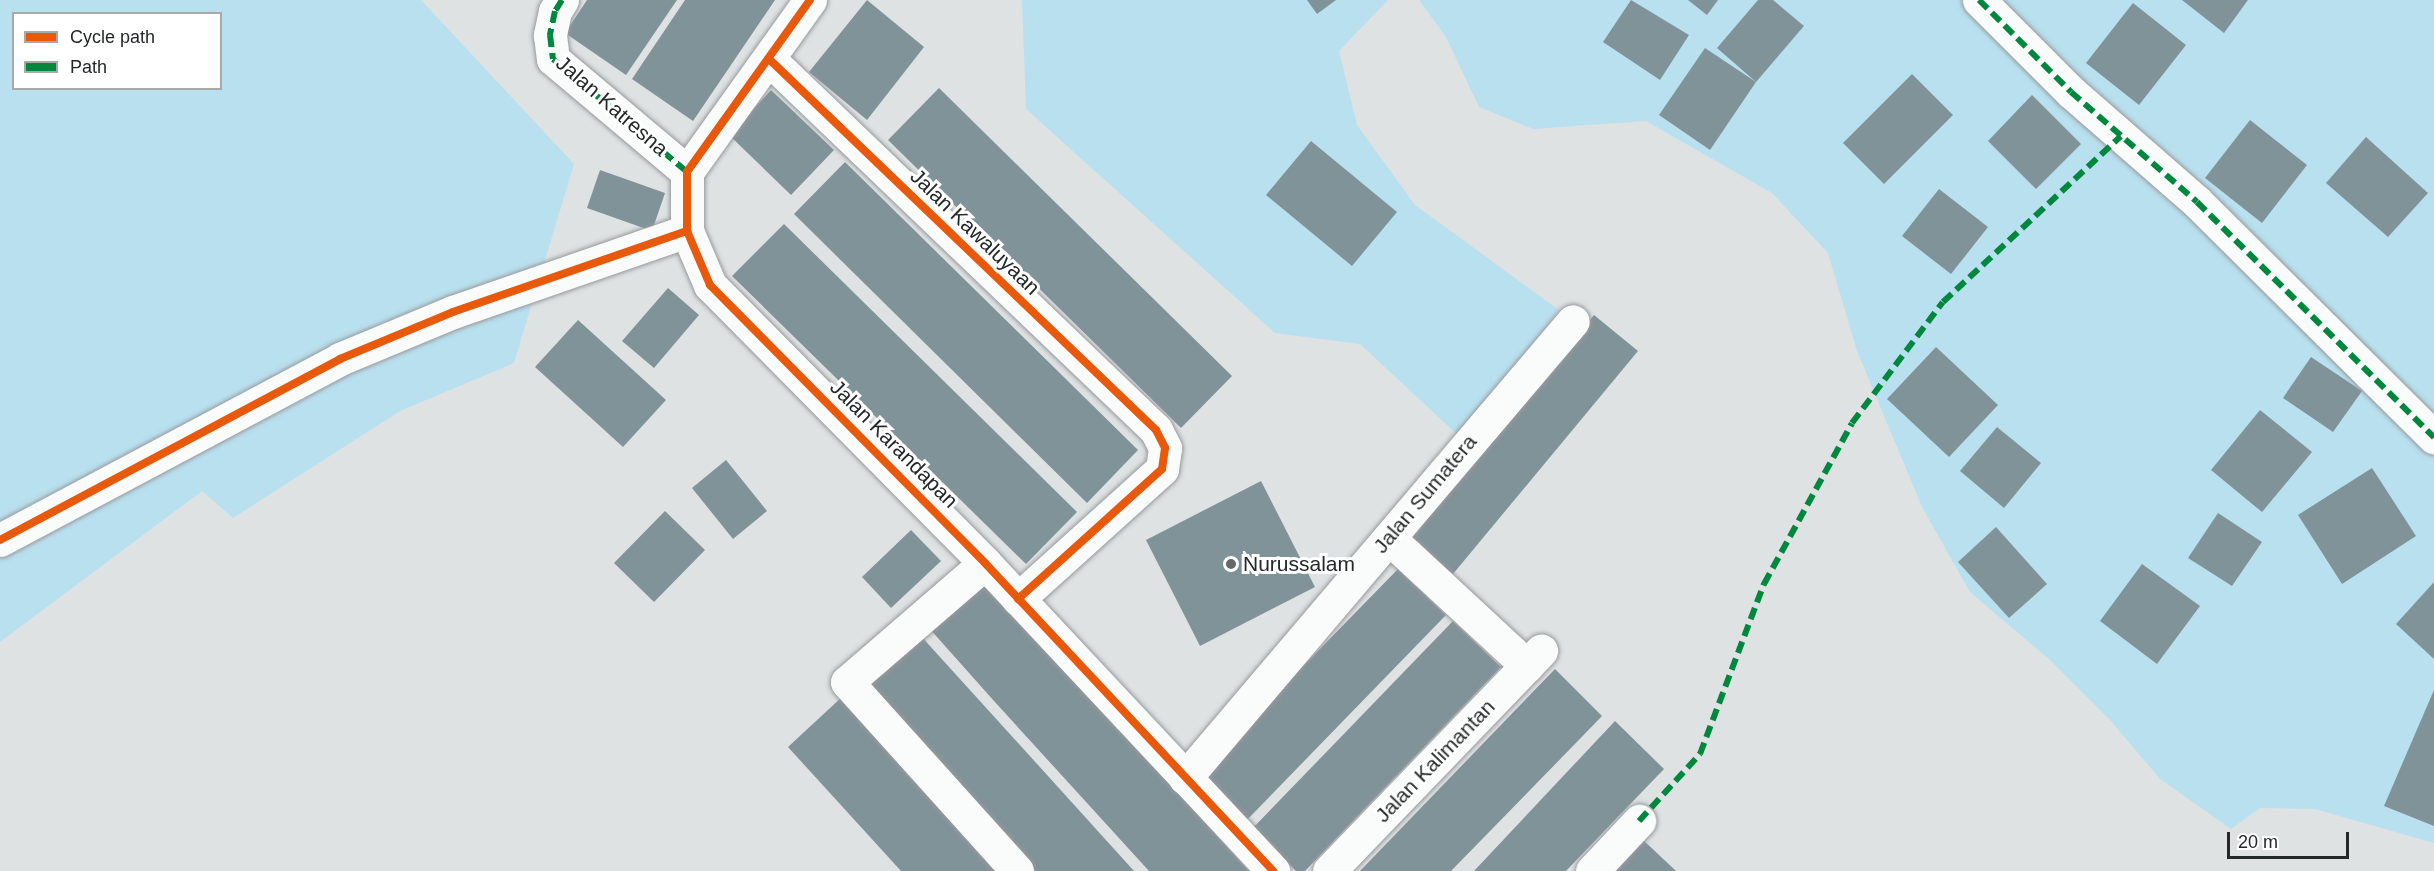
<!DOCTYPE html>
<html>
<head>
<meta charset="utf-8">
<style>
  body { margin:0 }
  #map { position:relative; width:2434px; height:871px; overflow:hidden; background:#dee2e3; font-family:Helvetica,sans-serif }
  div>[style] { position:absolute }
  .green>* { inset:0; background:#b9e0ef }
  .building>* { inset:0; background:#809399 }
  .roads { filter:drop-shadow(0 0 2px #989a9c) drop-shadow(0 0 2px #989a9c) }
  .street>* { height:33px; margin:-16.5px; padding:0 16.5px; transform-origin:16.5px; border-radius:16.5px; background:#fafbfb }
  .quiet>* { height:6px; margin-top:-3px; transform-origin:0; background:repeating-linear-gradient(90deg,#00873e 0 12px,transparent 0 18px) }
  .cycleway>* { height:8px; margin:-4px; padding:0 4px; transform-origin:4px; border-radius:4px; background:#e8590c }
  .dots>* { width:16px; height:16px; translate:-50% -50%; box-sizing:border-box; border:3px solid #fff; border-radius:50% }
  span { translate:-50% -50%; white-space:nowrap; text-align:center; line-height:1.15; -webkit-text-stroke:6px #fff; paint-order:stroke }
  .street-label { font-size:21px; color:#252829 }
  .poi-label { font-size:21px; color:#252829 }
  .left { translate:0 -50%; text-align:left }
  .legend { position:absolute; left:12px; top:12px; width:210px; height:78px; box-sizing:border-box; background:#fff; border:2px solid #a8a9a9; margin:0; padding:8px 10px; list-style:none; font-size:18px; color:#252829 }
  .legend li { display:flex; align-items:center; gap:12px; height:30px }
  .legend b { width:30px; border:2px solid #a8a9a9 }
  .scale { position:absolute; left:2227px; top:832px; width:122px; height:27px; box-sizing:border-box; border:3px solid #252829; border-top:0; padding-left:8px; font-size:18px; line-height:21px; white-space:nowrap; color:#252829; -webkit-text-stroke:4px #fff; paint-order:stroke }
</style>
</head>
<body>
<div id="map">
  <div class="green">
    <i style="clip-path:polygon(evenodd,0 0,421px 0,574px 164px,514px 363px,400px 411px,233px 518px,202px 491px,0 642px,0 0,14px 14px,220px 14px,220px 88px,14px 88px,14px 14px)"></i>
    <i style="clip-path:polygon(1022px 0,1388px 0,1339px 51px,1357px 125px,1415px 205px,1559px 310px,1461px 438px,1360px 344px,1275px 333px,1026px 109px)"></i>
    <i style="clip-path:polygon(1419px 0,2434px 0,2434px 843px,2315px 809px,2260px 808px,2231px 829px,2160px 779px,2111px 721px,2050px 660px,1970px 592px,1922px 507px,1857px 351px,1828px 253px,1772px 193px,1646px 121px,1533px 129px,1479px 107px,1446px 37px)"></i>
  </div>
  <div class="building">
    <i style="clip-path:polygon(587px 0,677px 0,626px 75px,565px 33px)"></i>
    <i style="clip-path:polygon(685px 0,775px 0,693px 121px,632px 79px)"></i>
    <i style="clip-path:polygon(867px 0,924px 47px,867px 120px,809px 72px)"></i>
    <i style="clip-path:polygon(1307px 0,1336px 0,1317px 14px)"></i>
    <i style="clip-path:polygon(1631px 0,1689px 35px,1660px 80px,1603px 42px)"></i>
    <i style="clip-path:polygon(1688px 0,1718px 0,1707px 15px)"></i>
    <i style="clip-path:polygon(1758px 0,1773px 0,1804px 26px,1756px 82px,1717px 48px)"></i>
    <i style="clip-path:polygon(2182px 0,2248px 0,2224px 33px)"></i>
    <i style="clip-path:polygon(2133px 3px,2186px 45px,2139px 105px,2086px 63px)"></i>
    <i style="clip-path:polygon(1705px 48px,1756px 82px,1710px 150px,1659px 115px)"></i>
    <i style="clip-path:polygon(1912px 74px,1953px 115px,1884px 184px,1843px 143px)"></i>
    <i style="clip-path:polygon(939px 88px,1232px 376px,1181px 428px,888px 140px)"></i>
    <i style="clip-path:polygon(771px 90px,834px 150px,791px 195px,729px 135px)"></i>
    <i style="clip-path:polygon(2032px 95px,2081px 144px,2036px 189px,1988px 141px)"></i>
    <i style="clip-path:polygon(2250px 120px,2307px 165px,2262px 223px,2205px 178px)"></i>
    <i style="clip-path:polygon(2366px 137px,2428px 193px,2388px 237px,2326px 183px)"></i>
    <i style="clip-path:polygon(1311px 141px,1397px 212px,1352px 266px,1266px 195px)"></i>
    <i style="clip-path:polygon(845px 162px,1138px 450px,1087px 503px,794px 214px)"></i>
    <i style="clip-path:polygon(600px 170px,665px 193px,652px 231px,587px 208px)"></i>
    <i style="clip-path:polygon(1939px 189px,1988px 227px,1951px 274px,1902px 236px)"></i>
    <i style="clip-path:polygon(784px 224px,1077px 512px,1026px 564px,732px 276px)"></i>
    <i style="clip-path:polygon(668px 288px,699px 315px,654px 368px,622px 341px)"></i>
    <i style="clip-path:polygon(1594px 315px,1638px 351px,1453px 574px,1409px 538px)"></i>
    <i style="clip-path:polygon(578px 320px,666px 400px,623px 447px,535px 367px)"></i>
    <i style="clip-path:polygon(1936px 347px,1998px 405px,1949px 457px,1887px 399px)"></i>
    <i style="clip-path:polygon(2311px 357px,2362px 391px,2333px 432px,2283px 398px)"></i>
    <i style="clip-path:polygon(2260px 410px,2312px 452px,2262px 512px,2211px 470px)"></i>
    <i style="clip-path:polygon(1997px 427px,2041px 463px,2004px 508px,1960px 471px)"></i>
    <i style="clip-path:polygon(726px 460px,767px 511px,733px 539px,692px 488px)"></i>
    <i style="clip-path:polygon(2372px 468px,2416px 536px,2342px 584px,2298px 515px)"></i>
    <i style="clip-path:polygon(1261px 481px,1315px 587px,1200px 646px,1146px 540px)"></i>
    <i style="clip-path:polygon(665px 511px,705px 550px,654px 602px,614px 563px)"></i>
    <i style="clip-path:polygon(2218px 513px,2262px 542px,2232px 586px,2188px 558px)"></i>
    <i style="clip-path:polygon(1996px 527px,2047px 584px,2009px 618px,1958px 562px)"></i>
    <i style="clip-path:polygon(911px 530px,941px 561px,891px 608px,862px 577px)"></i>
    <i style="clip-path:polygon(2142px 564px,2200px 606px,2157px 664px,2100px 621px)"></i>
    <i style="clip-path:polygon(1398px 569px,1446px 615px,1244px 823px,1199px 779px,1228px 743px)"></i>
    <i style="clip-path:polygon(983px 578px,1180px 795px,1249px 871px,1149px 871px,994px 701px,929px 628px)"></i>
    <i style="clip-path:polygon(2434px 582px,2434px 659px,2396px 624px)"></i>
    <i style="clip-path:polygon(1453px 621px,1501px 667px,1305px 871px,1296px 871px,1252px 829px)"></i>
    <i style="clip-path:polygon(920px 635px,1019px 744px,1134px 871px,1034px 871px,931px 758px,866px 684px)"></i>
    <i style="clip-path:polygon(1555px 669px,1602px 716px,1571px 748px,1451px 871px,1360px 871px)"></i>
    <i style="clip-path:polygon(2434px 690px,2434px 826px,2384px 806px)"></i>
    <i style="clip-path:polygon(843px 696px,1001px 871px,901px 871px,788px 747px)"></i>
    <i style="clip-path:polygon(1615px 721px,1664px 769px,1566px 871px,1474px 871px)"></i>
    <i style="clip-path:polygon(1641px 838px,1676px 871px,1611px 871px)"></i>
  </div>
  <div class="roads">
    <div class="street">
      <i style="left:562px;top:0;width:13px;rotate:122deg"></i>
      <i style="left:555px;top:11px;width:25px;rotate:102deg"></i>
      <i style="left:550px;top:35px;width:24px;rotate:83deg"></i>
      <i style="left:553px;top:59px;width:175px;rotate:40.1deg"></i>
      <i style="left:810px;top:0;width:211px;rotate:125.6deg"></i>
      <i style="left:687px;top:172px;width:59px;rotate:90deg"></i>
      <i style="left:687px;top:231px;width:59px;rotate:66.9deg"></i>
      <i style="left:710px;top:285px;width:391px;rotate:45.3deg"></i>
      <i style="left:985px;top:563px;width:422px;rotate:46.9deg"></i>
      <i style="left:1979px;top:0;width:130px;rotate:45deg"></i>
      <i style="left:2071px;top:92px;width:167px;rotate:41.1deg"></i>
      <i style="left:2197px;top:202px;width:334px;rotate:44.8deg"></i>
      <i style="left:769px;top:59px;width:536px;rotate:43.79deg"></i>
      <i style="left:1156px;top:430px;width:20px;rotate:63deg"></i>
      <i style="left:1165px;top:448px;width:21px;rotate:98deg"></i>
      <i style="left:1162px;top:469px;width:194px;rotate:137.9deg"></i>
      <i style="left:1389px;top:538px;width:188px;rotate:42.8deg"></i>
      <i style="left:0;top:540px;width:385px;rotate:-28deg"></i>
      <i style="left:340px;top:359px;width:122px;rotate:-22.6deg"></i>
      <i style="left:453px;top:312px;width:248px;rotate:-19.1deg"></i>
      <i style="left:985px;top:563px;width:182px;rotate:139.2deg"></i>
      <i style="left:847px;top:682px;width:254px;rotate:48deg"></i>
      <i style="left:1185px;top:778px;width:599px;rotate:-49.67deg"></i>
      <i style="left:1329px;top:871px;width:306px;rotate:-46.1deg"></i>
      <i style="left:1592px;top:871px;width:69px;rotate:-46.8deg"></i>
    </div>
  </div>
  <div class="quiet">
    <i style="left:562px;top:0;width:13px;rotate:122deg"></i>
    <i style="left:555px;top:11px;width:25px;rotate:102deg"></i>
    <i style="left:550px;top:35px;width:24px;rotate:83deg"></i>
    <i style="left:553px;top:59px;width:175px;rotate:40.1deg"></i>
    <i style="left:1979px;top:0;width:130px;rotate:45deg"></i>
    <i style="left:2071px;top:92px;width:167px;rotate:41.1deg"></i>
    <i style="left:2197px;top:202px;width:334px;rotate:44.8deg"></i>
    <i style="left:1639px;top:821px;width:91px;rotate:-47.7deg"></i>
    <i style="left:1700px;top:754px;width:182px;rotate:-69.4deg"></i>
    <i style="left:1764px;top:584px;width:183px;rotate:-61.3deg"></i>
    <i style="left:1852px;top:423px;width:151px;rotate:-53.1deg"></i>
    <i style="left:1943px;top:302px;width:243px;rotate:-43deg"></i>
  </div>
  <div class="cycleway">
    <i style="left:810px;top:0;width:211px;rotate:125.6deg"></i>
    <i style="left:687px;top:172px;width:59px;rotate:90deg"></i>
    <i style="left:687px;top:231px;width:59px;rotate:66.9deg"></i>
    <i style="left:710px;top:285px;width:391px;rotate:45.3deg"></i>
    <i style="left:985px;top:563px;width:422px;rotate:46.9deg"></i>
    <i style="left:769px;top:59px;width:536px;rotate:43.79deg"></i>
    <i style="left:1156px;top:430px;width:20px;rotate:63deg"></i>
    <i style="left:1165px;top:448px;width:21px;rotate:98deg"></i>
    <i style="left:1162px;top:469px;width:194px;rotate:137.9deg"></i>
    <i style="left:0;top:540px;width:385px;rotate:-28deg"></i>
    <i style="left:340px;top:359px;width:122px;rotate:-22.6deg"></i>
    <i style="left:453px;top:312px;width:248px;rotate:-19.1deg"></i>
  </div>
  <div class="dots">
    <i style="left:1231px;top:564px;background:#66696a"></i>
  </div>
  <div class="street-label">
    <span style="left:612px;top:106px;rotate:41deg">Jalan Katresna</span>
    <span style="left:975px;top:232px;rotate:44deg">Jalan Kawaluyaan</span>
    <span style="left:894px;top:444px;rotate:45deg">Jalan Karandapan</span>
    <span style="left:1425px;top:494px;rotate:-50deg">Jalan Sumatera</span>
    <span style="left:1435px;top:761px;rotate:-46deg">Jalan Kalimantan</span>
  </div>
  <div class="poi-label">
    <span class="left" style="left:1243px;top:564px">Nurussalam</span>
  </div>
  <ul class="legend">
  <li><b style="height:8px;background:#e8590c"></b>Cycle path</li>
  <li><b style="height:8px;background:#00873e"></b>Path</li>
  </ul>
  <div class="scale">20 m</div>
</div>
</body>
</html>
